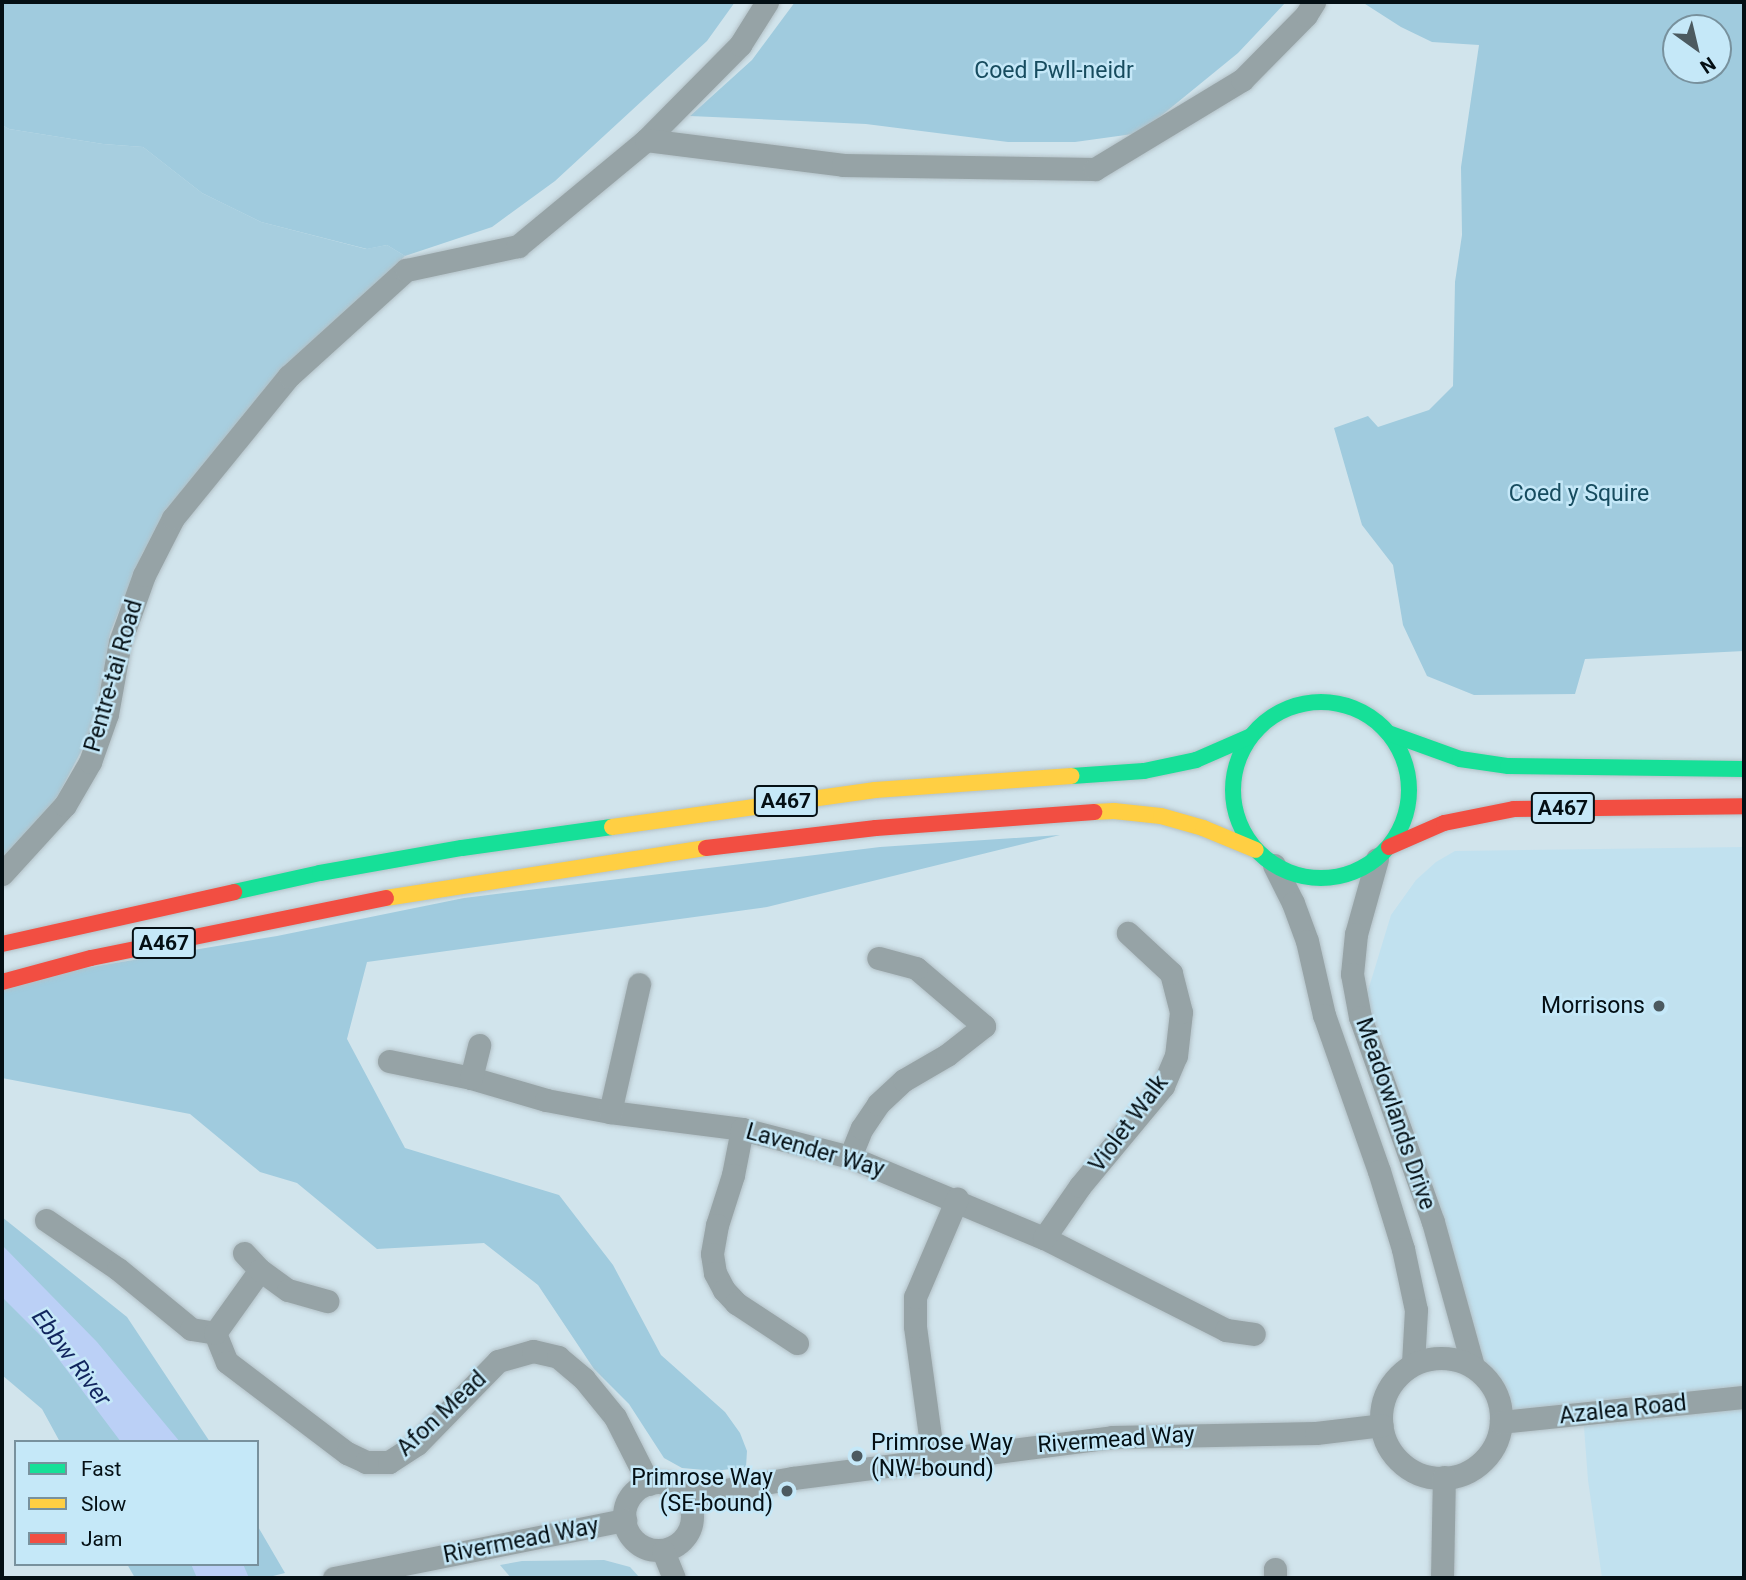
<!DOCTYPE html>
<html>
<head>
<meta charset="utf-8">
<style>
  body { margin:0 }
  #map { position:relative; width:1746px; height:1580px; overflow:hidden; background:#d1e4ec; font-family:Roboto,sans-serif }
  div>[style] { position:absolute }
  .built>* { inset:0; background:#c1e1ef }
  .green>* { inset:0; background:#a7cedf }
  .forest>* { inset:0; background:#a0cbde }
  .water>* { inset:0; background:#bbd0f6 }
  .roads { filter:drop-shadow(0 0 2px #b3c1c7) drop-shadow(0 0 2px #b3c1c7) }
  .street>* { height:23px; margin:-11.5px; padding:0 11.5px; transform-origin:11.5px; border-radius:11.5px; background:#96a3a6 }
  .street>.ring { margin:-11.5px; padding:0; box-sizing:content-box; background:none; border:23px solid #96a3a6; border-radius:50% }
  .fast>* { height:16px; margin:-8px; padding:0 8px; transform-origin:8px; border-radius:8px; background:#16e098 }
  .fast>.ring { margin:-8px; padding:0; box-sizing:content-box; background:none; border:16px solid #16e098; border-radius:50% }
  .slow>* { height:16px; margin:-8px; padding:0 8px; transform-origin:8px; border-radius:8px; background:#ffcf43 }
  .jam>* { height:16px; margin:-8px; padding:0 8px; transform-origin:8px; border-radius:8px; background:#f24e42 }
  .dots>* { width:19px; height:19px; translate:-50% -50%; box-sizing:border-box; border:4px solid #c5e8f8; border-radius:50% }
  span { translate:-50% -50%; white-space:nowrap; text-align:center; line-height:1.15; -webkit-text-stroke:5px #c5e8f8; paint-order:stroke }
  .shield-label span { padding:2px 5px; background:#c5e8f8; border:2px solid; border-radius:5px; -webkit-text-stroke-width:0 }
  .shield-label { font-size:21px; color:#040f14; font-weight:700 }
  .park-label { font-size:23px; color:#174c5f }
  .street-label { font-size:23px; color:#040f14 }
  .poi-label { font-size:23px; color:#040f14 }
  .right { translate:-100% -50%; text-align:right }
  .left { translate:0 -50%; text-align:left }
  .water-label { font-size:24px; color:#11255e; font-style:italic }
  .frame { position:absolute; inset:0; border:4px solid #040f14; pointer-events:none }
  .legend { position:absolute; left:14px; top:1440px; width:245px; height:126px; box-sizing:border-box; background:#c5e8f8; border:2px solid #78919d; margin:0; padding:9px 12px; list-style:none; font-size:21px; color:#040f14 }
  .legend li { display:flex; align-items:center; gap:14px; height:35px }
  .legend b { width:35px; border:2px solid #78919d }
  .north { position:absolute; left:1662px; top:14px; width:70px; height:70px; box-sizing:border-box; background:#c5e8f8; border:2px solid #78919d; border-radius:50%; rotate:146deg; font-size:19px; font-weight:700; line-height:28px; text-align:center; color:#040f14 }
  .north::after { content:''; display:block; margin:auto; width:24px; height:32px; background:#4c5a60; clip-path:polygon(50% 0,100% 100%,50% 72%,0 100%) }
</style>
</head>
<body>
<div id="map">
  <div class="built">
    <i style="clip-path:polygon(1744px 847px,1744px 1578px,1602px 1578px,1588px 1480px,1583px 1414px,1501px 1422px,1500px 1402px,1491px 1383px,1473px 1366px,1360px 1017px,1391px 915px,1416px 880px,1436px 862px,1455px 851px)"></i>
  </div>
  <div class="green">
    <i style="clip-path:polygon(2px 125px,9px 129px,103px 144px,143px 147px,202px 193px,261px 222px,366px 249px,387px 245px,405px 256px,269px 385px,184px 493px,143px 552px,110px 633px,101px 697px,86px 742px,54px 803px,2px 859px)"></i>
    <i style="clip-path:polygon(604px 1560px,630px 1567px,640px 1578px,511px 1578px,500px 1565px,522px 1561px)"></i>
  </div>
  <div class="forest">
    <i style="clip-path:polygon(2px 2px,735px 2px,707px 41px,555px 181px,492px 227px,405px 256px,387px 245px,367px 249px,261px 222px,202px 193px,143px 147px,103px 144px,9px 129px,2px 125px)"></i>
    <i style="clip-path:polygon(795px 2px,1286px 2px,1238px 53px,1140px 133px,1075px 142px,1008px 142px,866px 124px,690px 116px,752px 60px)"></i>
    <i style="clip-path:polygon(evenodd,1362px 2px,1744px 2px,1744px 651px,1585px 659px,1575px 694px,1474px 695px,1427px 676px,1403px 625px,1393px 565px,1362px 525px,1334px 428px,1368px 416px,1378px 427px,1429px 410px,1453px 386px,1455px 282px,1462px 235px,1461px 167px,1479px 45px,1432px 42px,1401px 27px,1362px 2px,1718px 28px,1718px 70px,1676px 70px,1676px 28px,1718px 28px)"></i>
    <i style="clip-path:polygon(1060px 835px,767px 907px,367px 962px,347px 1039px,405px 1148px,559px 1195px,613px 1265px,661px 1355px,725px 1412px,740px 1433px,747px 1451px,746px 1467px,715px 1471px,682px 1468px,664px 1458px,629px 1404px,594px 1369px,538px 1285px,484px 1243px,377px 1249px,297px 1183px,260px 1172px,190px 1114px,2px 1078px,2px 982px,277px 936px,464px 898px,880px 847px)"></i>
    <i style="clip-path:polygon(2px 1217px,127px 1317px,210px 1442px,60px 1442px,42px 1409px,2px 1375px)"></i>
    <i style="clip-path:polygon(257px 1525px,285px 1573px,265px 1578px,135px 1578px,127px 1564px,257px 1564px)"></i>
  </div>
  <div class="water">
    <i style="clip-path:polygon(2px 1245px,97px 1342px,180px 1442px,121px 1442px,42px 1337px,2px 1297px)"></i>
    <i style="clip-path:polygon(191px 1564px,243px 1564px,249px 1578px,197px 1578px)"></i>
  </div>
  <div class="roads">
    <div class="street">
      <i style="left:646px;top:140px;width:134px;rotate:-45.3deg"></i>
      <i style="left:740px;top:45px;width:51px;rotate:-57.9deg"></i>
      <i style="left:1377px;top:859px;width:78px;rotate:105.6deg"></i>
      <i style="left:1356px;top:934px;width:40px;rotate:95.7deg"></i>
      <i style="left:1352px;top:974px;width:44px;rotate:79.5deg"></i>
      <i style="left:1360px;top:1017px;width:218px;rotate:70.4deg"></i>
      <i style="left:1433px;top:1222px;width:149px;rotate:74.5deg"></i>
      <i style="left:1274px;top:865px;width:42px;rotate:63.4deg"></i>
      <i style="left:1293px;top:903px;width:40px;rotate:69.8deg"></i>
      <i style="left:1307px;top:941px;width:76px;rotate:77.1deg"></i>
      <i style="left:1324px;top:1015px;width:165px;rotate:70.6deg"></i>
      <i style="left:1379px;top:1171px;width:82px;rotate:72.9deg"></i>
      <i style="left:1403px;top:1249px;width:62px;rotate:78deg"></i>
      <i style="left:1416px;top:1310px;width:54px;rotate:93.2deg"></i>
      <i style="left:2px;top:874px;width:93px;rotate:-47.6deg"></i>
      <i style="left:65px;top:805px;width:50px;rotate:-59.8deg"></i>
      <i style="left:90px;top:762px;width:51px;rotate:-70.5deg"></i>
      <i style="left:107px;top:714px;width:73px;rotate:-79.8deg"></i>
      <i style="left:120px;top:642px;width:71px;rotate:-70.3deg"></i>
      <i style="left:144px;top:575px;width:64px;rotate:-63deg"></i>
      <i style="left:173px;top:518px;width:183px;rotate:-50.8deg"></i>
      <i style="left:289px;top:376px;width:158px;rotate:-42.2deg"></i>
      <i style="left:406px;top:270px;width:115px;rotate:-12.1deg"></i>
      <i style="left:518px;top:246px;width:166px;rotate:-39.6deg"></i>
      <i style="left:646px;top:140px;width:199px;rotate:7.2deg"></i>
      <i style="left:843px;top:165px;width:252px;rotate:0.9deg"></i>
      <i style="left:1095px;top:169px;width:172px;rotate:-31.2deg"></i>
      <i style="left:1242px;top:80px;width:91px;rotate:-45.4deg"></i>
      <i style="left:1306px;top:15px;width:15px;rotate:-58deg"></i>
      <i style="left:389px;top:1061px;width:84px;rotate:11.7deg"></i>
      <i style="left:471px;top:1078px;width:78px;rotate:16.3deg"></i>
      <i style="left:546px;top:1100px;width:65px;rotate:10.6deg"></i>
      <i style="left:610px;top:1112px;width:133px;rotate:7.3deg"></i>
      <i style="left:742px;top:1129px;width:112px;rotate:14.5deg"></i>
      <i style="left:850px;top:1157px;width:210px;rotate:22.7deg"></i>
      <i style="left:1044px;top:1238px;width:204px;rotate:26.8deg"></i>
      <i style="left:1226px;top:1330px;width:28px;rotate:8deg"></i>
      <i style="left:471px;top:1078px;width:34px;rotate:-76deg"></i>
      <i style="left:610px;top:1112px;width:131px;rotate:-77.2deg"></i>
      <i style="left:742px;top:1129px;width:47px;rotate:101.1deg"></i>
      <i style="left:733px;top:1175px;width:52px;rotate:107.7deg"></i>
      <i style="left:717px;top:1225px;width:29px;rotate:100deg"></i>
      <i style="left:712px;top:1254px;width:19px;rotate:81deg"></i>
      <i style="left:715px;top:1273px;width:19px;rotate:62deg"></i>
      <i style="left:724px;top:1290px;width:18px;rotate:47deg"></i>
      <i style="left:736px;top:1303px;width:73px;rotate:33.3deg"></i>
      <i style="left:850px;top:1157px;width:31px;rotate:-68deg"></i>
      <i style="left:862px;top:1128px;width:29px;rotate:-56deg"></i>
      <i style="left:878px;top:1104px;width:35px;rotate:-43deg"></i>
      <i style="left:904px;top:1080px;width:50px;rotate:-30.2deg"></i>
      <i style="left:947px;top:1055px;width:47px;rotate:-38.1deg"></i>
      <i style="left:984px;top:1026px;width:89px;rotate:-139.5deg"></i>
      <i style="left:916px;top:968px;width:39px;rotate:-165deg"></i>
      <i style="left:46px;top:1220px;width:87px;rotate:34.2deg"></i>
      <i style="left:118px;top:1269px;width:94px;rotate:39.4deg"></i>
      <i style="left:191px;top:1329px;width:24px;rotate:9deg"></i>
      <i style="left:215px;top:1333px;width:31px;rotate:68deg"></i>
      <i style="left:227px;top:1362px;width:151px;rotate:37.2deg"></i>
      <i style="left:347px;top:1453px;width:21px;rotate:25deg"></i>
      <i style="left:366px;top:1462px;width:23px"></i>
      <i style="left:389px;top:1462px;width:33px;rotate:-33deg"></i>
      <i style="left:417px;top:1444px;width:116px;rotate:-45.7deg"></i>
      <i style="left:498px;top:1361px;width:36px;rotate:-16deg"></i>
      <i style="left:533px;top:1351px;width:26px;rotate:13deg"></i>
      <i style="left:558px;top:1357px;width:34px;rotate:40deg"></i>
      <i style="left:584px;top:1379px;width:49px;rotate:50.8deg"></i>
      <i style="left:615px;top:1417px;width:75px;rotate:63.1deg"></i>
      <i style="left:1044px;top:1238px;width:63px;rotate:-55.3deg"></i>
      <i style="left:1080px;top:1186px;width:130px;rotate:-50.3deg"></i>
      <i style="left:1163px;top:1086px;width:33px;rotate:-67deg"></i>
      <i style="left:1176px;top:1056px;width:44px;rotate:-83.5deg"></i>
      <i style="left:1181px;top:1012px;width:40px;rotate:-104.4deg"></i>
      <i style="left:1171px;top:973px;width:59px;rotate:-137.1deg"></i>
      <i style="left:244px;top:1253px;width:23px;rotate:47deg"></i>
      <i style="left:215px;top:1333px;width:77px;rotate:-54.5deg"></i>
      <i style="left:260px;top:1270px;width:34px;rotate:36deg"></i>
      <i style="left:288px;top:1290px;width:41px;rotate:15.8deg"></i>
      <i class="ring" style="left:1381px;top:1358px;width:97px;height:97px"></i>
      <i style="left:1501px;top:1422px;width:244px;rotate:-5.9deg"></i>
      <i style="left:933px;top:1458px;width:133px;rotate:-97.8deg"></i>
      <i style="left:915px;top:1326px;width:29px;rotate:-90deg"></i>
      <i style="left:915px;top:1297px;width:107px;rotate:-66.8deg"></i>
      <i class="ring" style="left:624px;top:1482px;width:45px;height:45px"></i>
      <i style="left:686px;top:1497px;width:109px;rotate:-10.1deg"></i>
      <i style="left:793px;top:1478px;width:322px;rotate:-7.3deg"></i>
      <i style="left:1112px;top:1437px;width:204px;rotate:-1.1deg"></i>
      <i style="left:1316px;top:1433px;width:66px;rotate:-6.9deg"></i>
      <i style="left:663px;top:1551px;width:29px;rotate:68deg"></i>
      <i style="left:1275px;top:1569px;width:9px;rotate:90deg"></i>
      <i style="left:334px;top:1578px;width:297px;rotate:-11.3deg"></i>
      <i style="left:1442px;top:1578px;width:101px;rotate:-88.9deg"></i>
    </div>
    <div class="fast">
      <i class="ring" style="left:1233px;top:702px;width:160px;height:160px"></i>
      <i style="left:1391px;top:734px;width:73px;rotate:19.9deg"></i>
      <i style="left:1460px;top:759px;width:49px;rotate:8.3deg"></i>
      <i style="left:1508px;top:766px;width:236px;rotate:0.7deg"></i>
      <i style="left:1072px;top:776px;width:72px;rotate:-4deg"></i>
      <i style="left:1144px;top:771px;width:53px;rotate:-11.9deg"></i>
      <i style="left:1196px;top:760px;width:60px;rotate:-23.6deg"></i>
      <i style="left:234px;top:892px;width:88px;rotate:-12.5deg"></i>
      <i style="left:320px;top:873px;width:144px;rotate:-10deg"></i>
      <i style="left:462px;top:848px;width:151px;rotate:-8deg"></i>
    </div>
    <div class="slow">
      <i style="left:1094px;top:812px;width:20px;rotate:-3deg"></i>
      <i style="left:1114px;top:811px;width:47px;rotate:6.1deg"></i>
      <i style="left:1161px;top:816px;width:44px;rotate:15.9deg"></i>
      <i style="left:1203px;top:828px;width:57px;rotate:22.5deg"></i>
      <i style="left:612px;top:827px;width:266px;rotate:-8deg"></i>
      <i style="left:875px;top:790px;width:197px;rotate:-4.1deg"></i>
      <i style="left:386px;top:898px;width:324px;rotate:-8.9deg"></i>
    </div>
    <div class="jam">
      <i style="left:1389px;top:847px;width:60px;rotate:-23.6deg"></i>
      <i style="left:1444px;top:823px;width:71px;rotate:-11.3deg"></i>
      <i style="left:1514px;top:809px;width:230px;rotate:-0.7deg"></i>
      <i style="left:706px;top:848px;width:171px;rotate:-6.7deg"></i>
      <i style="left:876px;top:828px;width:219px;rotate:-4.2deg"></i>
      <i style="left:2px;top:944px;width:238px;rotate:-12.6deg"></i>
      <i style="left:2px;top:982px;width:92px;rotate:-15.1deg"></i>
      <i style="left:91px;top:958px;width:301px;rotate:-11.5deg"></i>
    </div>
  </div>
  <div class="dots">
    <i style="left:1659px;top:1006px;background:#4c5a60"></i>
    <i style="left:857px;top:1456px;background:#4c5a60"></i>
    <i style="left:787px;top:1491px;background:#4c5a60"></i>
  </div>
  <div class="shield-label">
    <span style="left:786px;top:801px">A467</span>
    <span style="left:1563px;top:808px">A467</span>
    <span style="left:164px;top:943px">A467</span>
  </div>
  <div class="park-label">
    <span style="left:1054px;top:71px">Coed Pwll-neidr</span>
    <span style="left:1579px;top:494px">Coed y Squire</span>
  </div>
  <div class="street-label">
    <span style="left:114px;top:676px;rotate:-74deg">Pentre-tai Road</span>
    <span style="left:1395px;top:1114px;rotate:71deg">Meadowlands Drive</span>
    <span style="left:1129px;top:1124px;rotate:-53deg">Violet Walk</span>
    <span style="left:815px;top:1151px;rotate:16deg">Lavender Way</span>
    <span style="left:1623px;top:1410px;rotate:-6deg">Azalea Road</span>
    <span style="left:442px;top:1414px;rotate:-43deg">Afon Mead</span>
    <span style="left:1116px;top:1440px;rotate:-4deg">Rivermead Way</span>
    <span style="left:521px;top:1541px;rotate:-11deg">Rivermead Way</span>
  </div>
  <div class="poi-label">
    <span class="right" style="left:1645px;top:1006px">Morrisons</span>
    <span class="left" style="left:871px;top:1456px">Primrose Way<br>(NW-bound)</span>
    <span class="right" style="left:773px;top:1491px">Primrose Way<br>(SE-bound)</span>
  </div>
  <div class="water-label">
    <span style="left:71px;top:1358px;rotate:53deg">Ebbw River</span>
  </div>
  <div class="frame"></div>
  <ul class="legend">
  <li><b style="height:9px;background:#16e098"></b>Fast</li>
  <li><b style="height:9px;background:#ffcf43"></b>Slow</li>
  <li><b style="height:9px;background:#f24e42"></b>Jam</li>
  </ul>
  <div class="north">N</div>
</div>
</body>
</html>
